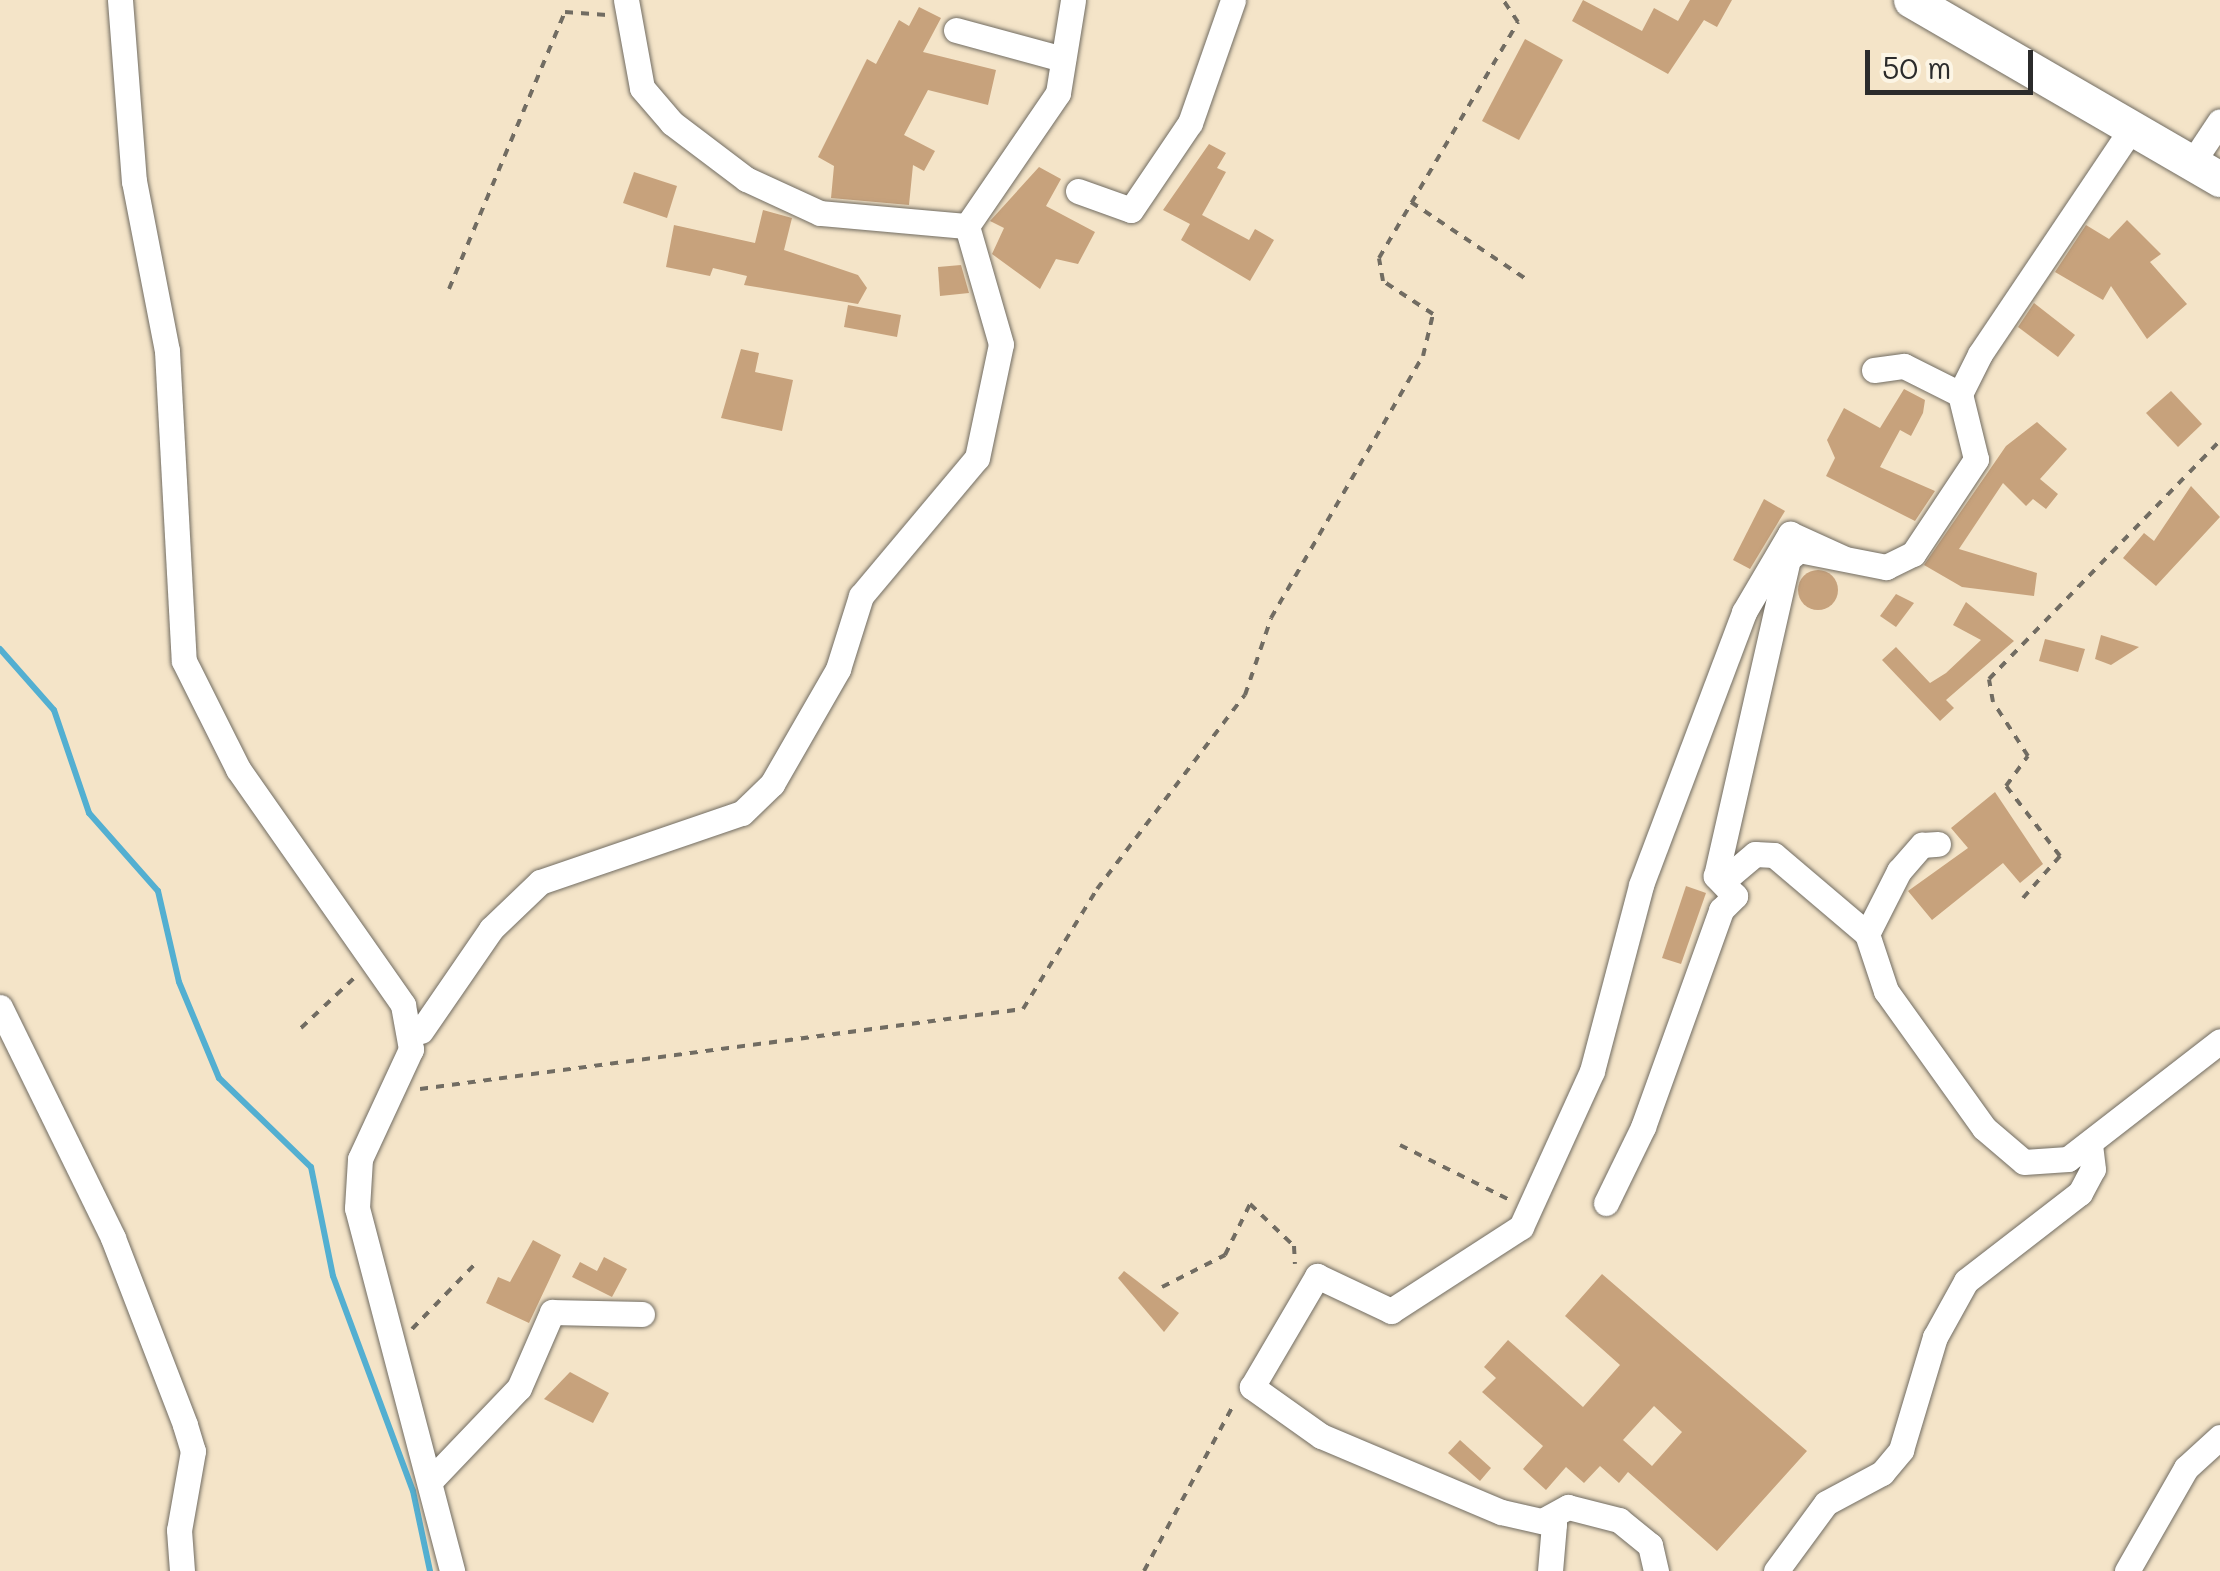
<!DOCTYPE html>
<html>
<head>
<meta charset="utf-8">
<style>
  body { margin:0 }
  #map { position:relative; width:2220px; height:1571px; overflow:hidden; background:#f4e4c8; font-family:Mali,sans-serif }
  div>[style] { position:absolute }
  .stream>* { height:6px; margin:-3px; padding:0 3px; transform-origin:3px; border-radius:3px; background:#53afd1 }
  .building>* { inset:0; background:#c7a27c }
  .round { border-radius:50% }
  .path>* { height:4px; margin-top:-2px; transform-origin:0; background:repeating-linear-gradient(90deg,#716c62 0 8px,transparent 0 16px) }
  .roads { filter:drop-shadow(0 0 2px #716c62) drop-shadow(0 0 2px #716c62) }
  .street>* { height:25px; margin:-12.5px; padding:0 12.5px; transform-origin:12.5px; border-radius:12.5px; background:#fff }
  .secondary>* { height:35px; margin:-17.5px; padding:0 17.5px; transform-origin:17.5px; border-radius:17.5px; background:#fff }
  span { translate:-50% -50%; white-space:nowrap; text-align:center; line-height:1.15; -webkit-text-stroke:8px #fcf5e5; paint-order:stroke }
  .scale { position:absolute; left:1865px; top:50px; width:168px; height:45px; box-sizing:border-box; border:5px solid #2b2b2b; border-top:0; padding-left:12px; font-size:30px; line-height:35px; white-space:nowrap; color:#2b2b2b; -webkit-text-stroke:8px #fcf5e5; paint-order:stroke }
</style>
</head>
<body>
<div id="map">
  <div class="stream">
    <i style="left:0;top:649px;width:81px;rotate:48.5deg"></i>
    <i style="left:54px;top:710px;width:109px;rotate:71.2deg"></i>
    <i style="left:89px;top:813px;width:104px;rotate:48.5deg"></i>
    <i style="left:158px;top:891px;width:93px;rotate:77deg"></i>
    <i style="left:179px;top:982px;width:104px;rotate:67.4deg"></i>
    <i style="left:219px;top:1078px;width:128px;rotate:44.1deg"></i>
    <i style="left:311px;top:1167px;width:111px;rotate:78.6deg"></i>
    <i style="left:333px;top:1276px;width:229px;rotate:69.6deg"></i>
    <i style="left:413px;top:1491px;width:82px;rotate:78deg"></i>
  </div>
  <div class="building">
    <i style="clip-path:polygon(1583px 0,1642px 31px,1654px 8px,1678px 21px,1690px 0,1732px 0,1717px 27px,1704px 20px,1668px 74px,1572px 21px)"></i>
    <i style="clip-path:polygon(919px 7px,941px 18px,923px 52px,996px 70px,988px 105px,928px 90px,904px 135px,935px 151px,924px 171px,913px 165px,909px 205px,831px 198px,834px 166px,818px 157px,867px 59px,876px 64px,899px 20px,909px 26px)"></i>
    <i style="clip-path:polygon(1525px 39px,1563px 60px,1519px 140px,1482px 121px)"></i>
    <i style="clip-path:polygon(1209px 144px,1226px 153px,1217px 168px,1226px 172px,1202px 215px,1249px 240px,1255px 229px,1274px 240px,1250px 281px,1181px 240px,1190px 224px,1163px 210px)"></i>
    <i style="clip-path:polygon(1039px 167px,1061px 179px,1046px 206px,1095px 232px,1078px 264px,1056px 259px,1040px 289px,992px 254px,1004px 228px,990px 221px)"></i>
    <i style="clip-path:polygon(634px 172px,677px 186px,667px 218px,623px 203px)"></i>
    <i style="clip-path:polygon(763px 210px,792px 218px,784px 250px,858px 275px,867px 288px,858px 304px,744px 285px,747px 276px,713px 268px,710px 276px,666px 267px,674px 225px,755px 243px)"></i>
    <i style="clip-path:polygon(2127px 220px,2161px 254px,2150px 262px,2187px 304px,2147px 339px,2111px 286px,2103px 300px,2055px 272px,2086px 225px,2109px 239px)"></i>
    <i style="clip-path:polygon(961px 265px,969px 293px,940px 296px,938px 267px)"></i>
    <i style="clip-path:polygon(2034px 303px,2075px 335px,2058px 357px,2018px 327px)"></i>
    <i style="clip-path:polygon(848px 305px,901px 315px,897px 337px,844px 327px)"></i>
    <i style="clip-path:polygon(741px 349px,759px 353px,755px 372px,793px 380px,782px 431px,721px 418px)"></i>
    <i style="clip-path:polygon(1904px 389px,1925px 400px,1923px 413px,1911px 436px,1900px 430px,1880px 467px,1935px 491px,1915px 521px,1826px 476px,1835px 458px,1827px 440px,1844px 408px,1880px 428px)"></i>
    <i style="clip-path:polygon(2171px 391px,2202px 424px,2178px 447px,2146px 413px)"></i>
    <i style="clip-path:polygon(2037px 422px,2067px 449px,2040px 479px,2058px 494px,2046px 509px,2033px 499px,2026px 506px,2003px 483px,1959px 549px,2037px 573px,2034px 596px,1962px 587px,1924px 565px,2006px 446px)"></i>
    <i style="clip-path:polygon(2191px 486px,2220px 517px,2156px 586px,2123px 558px,2144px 533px,2154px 541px)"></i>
    <i style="clip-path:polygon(1764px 499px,1785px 511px,1750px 569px,1733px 560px)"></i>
    <i class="round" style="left:1798px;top:570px;width:40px;height:40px"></i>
    <i style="clip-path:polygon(1896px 594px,1914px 603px,1896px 627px,1880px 616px)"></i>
    <i style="clip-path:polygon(1966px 602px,2014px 641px,1946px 700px,1954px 708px,1940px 721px,1882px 660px,1896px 647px,1930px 683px,1946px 673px,1981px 640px,1953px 625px)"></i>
    <i style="clip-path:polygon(2101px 635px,2139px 647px,2111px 665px,2095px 659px)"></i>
    <i style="clip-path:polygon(2045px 639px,2085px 649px,2078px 672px,2039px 661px)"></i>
    <i style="clip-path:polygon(1995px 792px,2043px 864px,2020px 883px,2003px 863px,1932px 920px,1908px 891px,1968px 848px,1951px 828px)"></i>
    <i style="clip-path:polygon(1686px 886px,1706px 893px,1681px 964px,1662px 958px)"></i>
    <i style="clip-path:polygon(533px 1240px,561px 1255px,529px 1323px,486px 1303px,498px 1277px,510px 1282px)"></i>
    <i style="clip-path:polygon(604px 1257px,627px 1269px,612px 1297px,572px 1277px,580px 1262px,597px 1271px)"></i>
    <i style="clip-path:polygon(1124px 1271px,1179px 1313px,1164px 1332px,1118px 1278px)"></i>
    <i style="clip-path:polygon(evenodd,1602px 1274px,1807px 1451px,1717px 1551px,1628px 1472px,1619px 1483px,1600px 1466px,1584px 1483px,1566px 1467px,1546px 1490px,1523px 1469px,1543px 1446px,1482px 1392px,1496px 1378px,1484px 1367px,1508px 1340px,1583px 1407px,1620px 1365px,1565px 1316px,1602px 1274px,1654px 1406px,1682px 1432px,1652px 1466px,1623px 1440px,1654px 1406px)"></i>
    <i style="clip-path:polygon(570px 1372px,609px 1393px,593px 1423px,544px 1399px)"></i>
    <i style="clip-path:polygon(1460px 1440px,1491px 1468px,1480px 1481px,1448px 1453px)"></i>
  </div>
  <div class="path">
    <i style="left:1411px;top:202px;width:138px;rotate:33.8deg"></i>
    <i style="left:449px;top:289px;width:300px;rotate:-67.3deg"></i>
    <i style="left:565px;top:12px;width:42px;rotate:4.1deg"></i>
    <i style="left:2023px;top:898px;width:56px;rotate:-48.6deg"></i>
    <i style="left:2060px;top:856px;width:88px;rotate:-127.6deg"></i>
    <i style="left:2006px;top:786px;width:37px;rotate:-54deg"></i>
    <i style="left:2028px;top:756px;width:64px;rotate:-122.9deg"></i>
    <i style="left:1993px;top:702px;width:23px;rotate:-100deg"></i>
    <i style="left:1989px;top:679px;width:332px;rotate:-45.9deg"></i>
    <i style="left:301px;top:1028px;width:73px;rotate:-43.3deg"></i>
    <i style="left:420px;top:1089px;width:608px;rotate:-7.56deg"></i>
    <i style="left:1023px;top:1009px;width:141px;rotate:-58.3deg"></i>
    <i style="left:1097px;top:889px;width:244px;rotate:-52.7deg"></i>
    <i style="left:1245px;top:695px;width:81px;rotate:-71.3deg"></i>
    <i style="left:1271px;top:618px;width:303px;rotate:-59.9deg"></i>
    <i style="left:1423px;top:356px;width:43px;rotate:-76.6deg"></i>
    <i style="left:1433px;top:314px;width:60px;rotate:-146.6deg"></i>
    <i style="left:1383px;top:281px;width:23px;rotate:-100deg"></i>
    <i style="left:1379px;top:258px;width:274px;rotate:-59.5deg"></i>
    <i style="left:1518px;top:22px;width:27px;rotate:-124deg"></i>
    <i style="left:1400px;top:1145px;width:121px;rotate:26.6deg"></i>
    <i style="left:1162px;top:1287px;width:71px;rotate:-26.9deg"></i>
    <i style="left:1225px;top:1255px;width:57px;rotate:-63.9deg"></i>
    <i style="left:1250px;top:1204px;width:61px;rotate:43.7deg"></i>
    <i style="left:1294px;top:1246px;width:18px;rotate:87deg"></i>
    <i style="left:412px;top:1329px;width:95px;rotate:-45.9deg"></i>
    <i style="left:1144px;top:1571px;width:190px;rotate:-61.7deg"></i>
  </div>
  <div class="roads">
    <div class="street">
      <i style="left:120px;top:0;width:182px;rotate:85.6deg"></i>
      <i style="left:134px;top:181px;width:173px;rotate:79deg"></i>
      <i style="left:167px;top:351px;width:310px;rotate:86.9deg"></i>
      <i style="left:184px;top:661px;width:121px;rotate:63.4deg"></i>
      <i style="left:238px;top:769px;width:288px;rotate:55deg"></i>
      <i style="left:403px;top:1005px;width:45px;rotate:79.7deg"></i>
      <i style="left:411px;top:1049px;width:121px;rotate:114.9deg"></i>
      <i style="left:360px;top:1159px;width:49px;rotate:93.5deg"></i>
      <i style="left:357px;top:1208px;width:375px;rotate:75.3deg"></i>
      <i style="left:626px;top:0;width:89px;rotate:79.7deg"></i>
      <i style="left:642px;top:88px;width:46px;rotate:49.4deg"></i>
      <i style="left:672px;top:123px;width:93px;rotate:37.1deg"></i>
      <i style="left:746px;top:179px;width:81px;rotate:24.7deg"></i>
      <i style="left:820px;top:213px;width:148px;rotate:5.1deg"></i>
      <i style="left:967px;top:226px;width:161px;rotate:-55.6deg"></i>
      <i style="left:1058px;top:93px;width:94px;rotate:-80.8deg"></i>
      <i style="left:956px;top:30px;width:111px;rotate:15.2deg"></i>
      <i style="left:2192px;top:163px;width:50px;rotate:-56.3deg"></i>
      <i style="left:1078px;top:191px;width:56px;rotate:19.7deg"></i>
      <i style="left:1131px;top:210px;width:105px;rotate:-55.9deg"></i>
      <i style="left:1190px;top:123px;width:130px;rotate:-70.7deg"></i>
      <i style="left:1874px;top:370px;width:30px;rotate:-8deg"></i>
      <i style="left:1904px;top:366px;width:63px;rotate:26.6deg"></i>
      <i style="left:1723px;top:881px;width:42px;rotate:-40.2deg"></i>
      <i style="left:1755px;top:854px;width:19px;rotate:3deg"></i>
      <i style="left:1774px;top:855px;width:122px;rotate:40.3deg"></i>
      <i style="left:1867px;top:934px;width:60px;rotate:71.6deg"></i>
      <i style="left:1886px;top:991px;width:168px;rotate:54.4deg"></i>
      <i style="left:1984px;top:1128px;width:52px;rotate:40.4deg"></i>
      <i style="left:2024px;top:1162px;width:44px;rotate:-3.9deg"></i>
      <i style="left:2068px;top:1159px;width:192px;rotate:-37.8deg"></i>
      <i style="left:1867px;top:934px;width:71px;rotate:-63.1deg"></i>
      <i style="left:1899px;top:871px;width:35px;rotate:-49deg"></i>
      <i style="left:1922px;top:845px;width:16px;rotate:-4deg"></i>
      <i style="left:0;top:1007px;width:257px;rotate:63.9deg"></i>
      <i style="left:113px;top:1238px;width:200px;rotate:68.9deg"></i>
      <i style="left:185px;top:1425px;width:27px;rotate:73deg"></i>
      <i style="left:193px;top:1451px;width:80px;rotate:100deg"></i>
      <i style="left:179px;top:1530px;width:41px;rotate:85.8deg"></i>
      <i style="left:421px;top:1031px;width:124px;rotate:-55.5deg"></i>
      <i style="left:491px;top:929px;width:68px;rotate:-43.8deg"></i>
      <i style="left:540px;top:882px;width:213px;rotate:-18.9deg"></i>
      <i style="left:742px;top:813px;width:42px;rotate:-44deg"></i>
      <i style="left:772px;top:784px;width:133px;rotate:-60.1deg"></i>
      <i style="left:838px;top:669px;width:77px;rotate:-72.5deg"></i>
      <i style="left:861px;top:596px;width:180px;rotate:-50deg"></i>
      <i style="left:977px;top:458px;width:116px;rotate:-78.1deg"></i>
      <i style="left:1001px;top:344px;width:123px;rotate:-106.1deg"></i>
      <i style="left:1606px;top:1203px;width:85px;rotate:-64deg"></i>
      <i style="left:1643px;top:1127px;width:231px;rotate:-70.2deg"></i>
      <i style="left:1721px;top:910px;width:20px;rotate:-45deg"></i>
      <i style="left:1735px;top:896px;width:28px;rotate:-134deg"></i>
      <i style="left:1716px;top:876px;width:325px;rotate:-77.2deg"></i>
      <i style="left:1788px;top:559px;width:14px;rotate:-39deg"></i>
      <i style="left:1799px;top:550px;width:89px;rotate:11.1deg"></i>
      <i style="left:1886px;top:567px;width:30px;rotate:-26deg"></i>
      <i style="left:1913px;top:554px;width:114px;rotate:-56.4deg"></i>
      <i style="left:1976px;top:459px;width:67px;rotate:-103.8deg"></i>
      <i style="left:1960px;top:394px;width:45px;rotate:-63.4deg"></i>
      <i style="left:1980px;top:354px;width:272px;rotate:-56.1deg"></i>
      <i style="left:431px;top:1480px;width:127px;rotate:-46.3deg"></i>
      <i style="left:519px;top:1388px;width:83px;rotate:-66.5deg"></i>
      <i style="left:552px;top:1312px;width:90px;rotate:1.3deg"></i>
      <i style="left:1546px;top:1519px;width:25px;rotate:-29deg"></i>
      <i style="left:1568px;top:1507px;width:53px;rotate:14.3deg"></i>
      <i style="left:1619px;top:1520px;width:40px;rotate:39deg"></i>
      <i style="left:1650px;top:1545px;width:27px;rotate:77deg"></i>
      <i style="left:1550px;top:1571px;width:47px;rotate:-85.1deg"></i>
      <i style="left:1554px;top:1524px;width:54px;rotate:-167.2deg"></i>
      <i style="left:1501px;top:1512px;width:195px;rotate:-157.1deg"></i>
      <i style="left:1321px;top:1436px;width:85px;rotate:-144.6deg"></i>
      <i style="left:1252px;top:1387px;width:129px;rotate:-59.6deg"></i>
      <i style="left:1317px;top:1276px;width:82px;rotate:25.3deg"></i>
      <i style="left:1391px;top:1311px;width:155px;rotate:-32.9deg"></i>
      <i style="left:1521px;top:1227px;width:171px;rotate:-65.5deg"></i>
      <i style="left:1592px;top:1071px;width:192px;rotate:-75.2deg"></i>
      <i style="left:1641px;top:885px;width:292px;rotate:-69.3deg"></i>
      <i style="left:1744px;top:612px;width:91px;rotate:-59.5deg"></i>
      <i style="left:1790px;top:534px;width:58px;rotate:24.4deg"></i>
      <i style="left:1776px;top:1571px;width:84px;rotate:-53.7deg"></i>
      <i style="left:1826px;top:1503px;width:64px;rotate:-28.2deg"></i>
      <i style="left:1882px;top:1473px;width:30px;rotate:-50deg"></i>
      <i style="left:1901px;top:1450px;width:118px;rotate:-73.3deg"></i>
      <i style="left:1935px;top:1337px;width:64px;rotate:-61deg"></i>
      <i style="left:1966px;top:1281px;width:144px;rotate:-37.7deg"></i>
      <i style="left:2080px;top:1193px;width:27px;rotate:-62deg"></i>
      <i style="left:2093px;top:1169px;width:25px;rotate:-97deg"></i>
      <i style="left:2127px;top:1571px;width:119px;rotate:-60.2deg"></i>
      <i style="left:2186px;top:1468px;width:46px;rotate:-42.4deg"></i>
    </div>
    <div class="secondary">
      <i style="left:1911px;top:0;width:357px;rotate:30.1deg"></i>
    </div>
  </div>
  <div class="scale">50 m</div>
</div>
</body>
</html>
